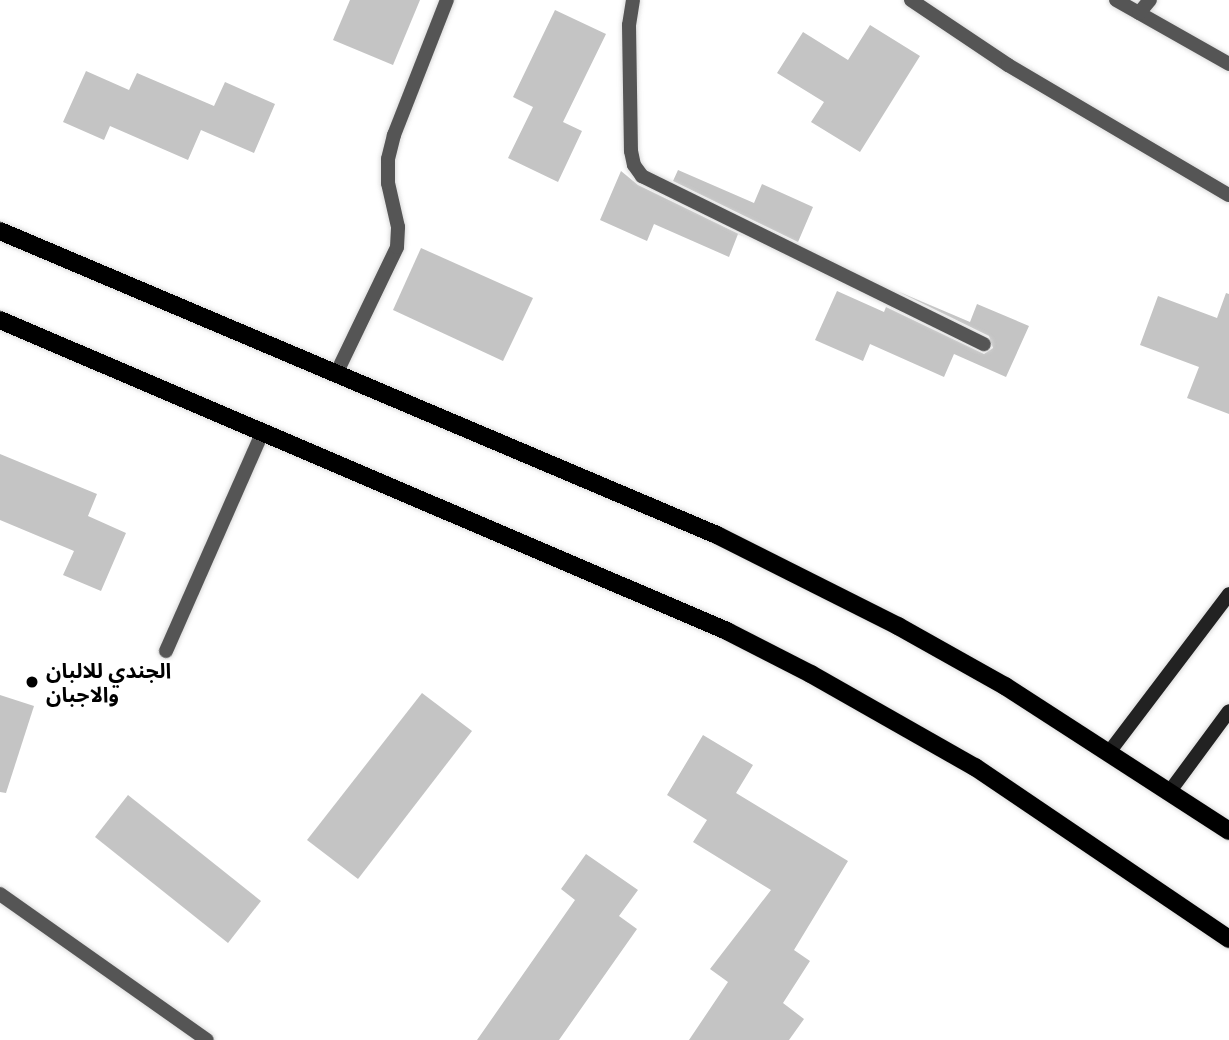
<!DOCTYPE html>
<html>
<head>
<meta charset="utf-8">
<style>
  body { margin:0 }
  #map { position:relative; width:1229px; height:1040px; overflow:hidden; background:#fff; font-family:Lato,"Noto Sans Arabic",sans-serif }
  div>[style] { position:absolute }
  .building>* { inset:0; background:#c4c4c4 }
  .roads { filter:drop-shadow(0 0 2px #dbdbdb) drop-shadow(0 0 2px #dbdbdb) }
  .lane>* { height:14px; margin:-7px; padding:0 7px; transform-origin:7px; border-radius:7px; background:#555 }
  .street>* { height:14px; margin:-7px; padding:0 7px; transform-origin:7px; border-radius:7px; background:#555 }
  .secondary>* { height:14px; margin:-7px; padding:0 7px; transform-origin:7px; border-radius:7px; background:#222 }
  .primary>* { height:18px; margin:-9px; padding:0 9px; transform-origin:9px; border-radius:9px; background:#000 }
  .dots>* { width:19px; height:19px; translate:-50% -50%; box-sizing:border-box; border:4px solid #fff; border-radius:50% }
  span { translate:-50% -50%; white-space:nowrap; text-align:center; line-height:1.15; -webkit-text-stroke:5px #fff; paint-order:stroke }
  .poi-label { font-size:21px; color:#000; font-weight:700 }
  .left { translate:0 -50%; text-align:left }
</style>
</head>
<body>
<div id="map">
  <div class="building">
    <i style="clip-path:polygon(350px 0,420px 0,393px 65px,333px 40px)"></i>
    <i style="clip-path:polygon(555px 10px,606px 34px,563px 122px,582px 131px,558px 182px,508px 158px,533px 107px,513px 97px)"></i>
    <i style="clip-path:polygon(870px 25px,920px 56px,860px 152px,811px 122px,824px 102px,777px 73px,803px 32px,848px 60px)"></i>
    <i style="clip-path:polygon(86px 71px,129px 90px,137px 73px,214px 106px,225px 82px,275px 104px,254px 153px,201px 130px,188px 160px,110px 126px,104px 140px,63px 122px)"></i>
    <i style="clip-path:polygon(678px 170px,754px 203px,762px 184px,813px 207px,798px 242px,673px 181px)"></i>
    <i style="clip-path:polygon(621px 171px,638px 185px,745px 237px,738px 234px,729px 257px,654px 224px,647px 241px,600px 220px)"></i>
    <i style="clip-path:polygon(421px 248px,533px 298px,503px 361px,393px 310px)"></i>
    <i style="clip-path:polygon(837px 291px,884px 312px,886px 307px,984px 354px,993px 348px,989px 336px,897px 291px,970px 322px,977px 304px,1029px 326px,1006px 377px,954px 354px,944px 377px,870px 344px,863px 361px,815px 340px)"></i>
    <i style="clip-path:polygon(1226px 293px,1229px 294px,1229px 414px,1187px 398px,1199px 367px,1140px 345px,1158px 296px,1217px 318px)"></i>
    <i style="clip-path:polygon(0 454px,97px 494px,88px 516px,126px 533px,101px 591px,63px 575px,74px 551px,0 520px)"></i>
    <i style="clip-path:polygon(422px 693px,472px 731px,358px 879px,307px 840px)"></i>
    <i style="clip-path:polygon(0 695px,34px 706px,6px 793px,0 792px)"></i>
    <i style="clip-path:polygon(703px 735px,753px 765px,736px 793px,848px 861px,794px 950px,810px 961px,783px 1003px,804px 1019px,789px 1040px,689px 1040px,728px 982px,710px 969px,771px 890px,693px 842px,707px 820px,667px 795px)"></i>
    <i style="clip-path:polygon(128px 795px,261px 901px,228px 943px,95px 837px)"></i>
    <i style="clip-path:polygon(586px 854px,638px 890px,619px 916px,637px 929px,559px 1040px,477px 1040px,575px 900px,561px 889px)"></i>
  </div>
  <div class="roads">
    <div class="lane">
      <i style="left:633px;top:0;width:25px;rotate:99deg"></i>
      <i style="left:629px;top:25px;width:126px;rotate:89.1deg"></i>
      <i style="left:631px;top:151px;width:14px;rotate:78deg"></i>
      <i style="left:634px;top:165px;width:14px;rotate:54deg"></i>
      <i style="left:642px;top:176px;width:381px;rotate:26.2deg"></i>
      <i style="left:1116px;top:0;width:130px;rotate:29.5deg"></i>
      <i style="left:1139px;top:13px;width:17px;rotate:-50deg"></i>
      <i style="left:336px;top:374px;width:141px;rotate:-64.3deg"></i>
      <i style="left:397px;top:247px;width:20px;rotate:-87deg"></i>
      <i style="left:398px;top:227px;width:45px;rotate:-102.8deg"></i>
      <i style="left:388px;top:183px;width:24px;rotate:-90deg"></i>
      <i style="left:388px;top:159px;width:25px;rotate:-76deg"></i>
      <i style="left:394px;top:135px;width:145px;rotate:-68.6deg"></i>
      <i style="left:166px;top:651px;width:240px;rotate:-66.2deg"></i>
    </div>
    <div class="street">
      <i style="left:911px;top:0;width:117px;rotate:33.8deg"></i>
      <i style="left:1008px;top:65px;width:256px;rotate:30.5deg"></i>
      <i style="left:0;top:894px;width:253px;rotate:35.2deg"></i>
    </div>
    <div class="secondary">
      <i style="left:1110px;top:751px;width:197px;rotate:-52.8deg"></i>
      <i style="left:1170px;top:791px;width:99px;rotate:-53.6deg"></i>
    </div>
    <div class="primary">
      <i style="left:0;top:231px;width:779px;rotate:22.98deg"></i>
      <i style="left:717px;top:535px;width:203px;rotate:26.7deg"></i>
      <i style="left:898px;top:626px;width:123px;rotate:29.3deg"></i>
      <i style="left:1005px;top:686px;width:267px;rotate:32.9deg"></i>
      <i style="left:0;top:320px;width:791px;rotate:23.16deg"></i>
      <i style="left:727px;top:631px;width:94px;rotate:27.1deg"></i>
      <i style="left:811px;top:674px;width:189px;rotate:29.6deg"></i>
      <i style="left:975px;top:767px;width:307px;rotate:34.1deg"></i>
    </div>
  </div>
  <div class="dots">
    <i style="left:32px;top:682px;background:#000"></i>
  </div>
  <div class="poi-label">
    <span class="left" style="left:46px;top:682px">الجندي للالبان<br>والاجبان</span>
  </div>
</div>
</body>
</html>
